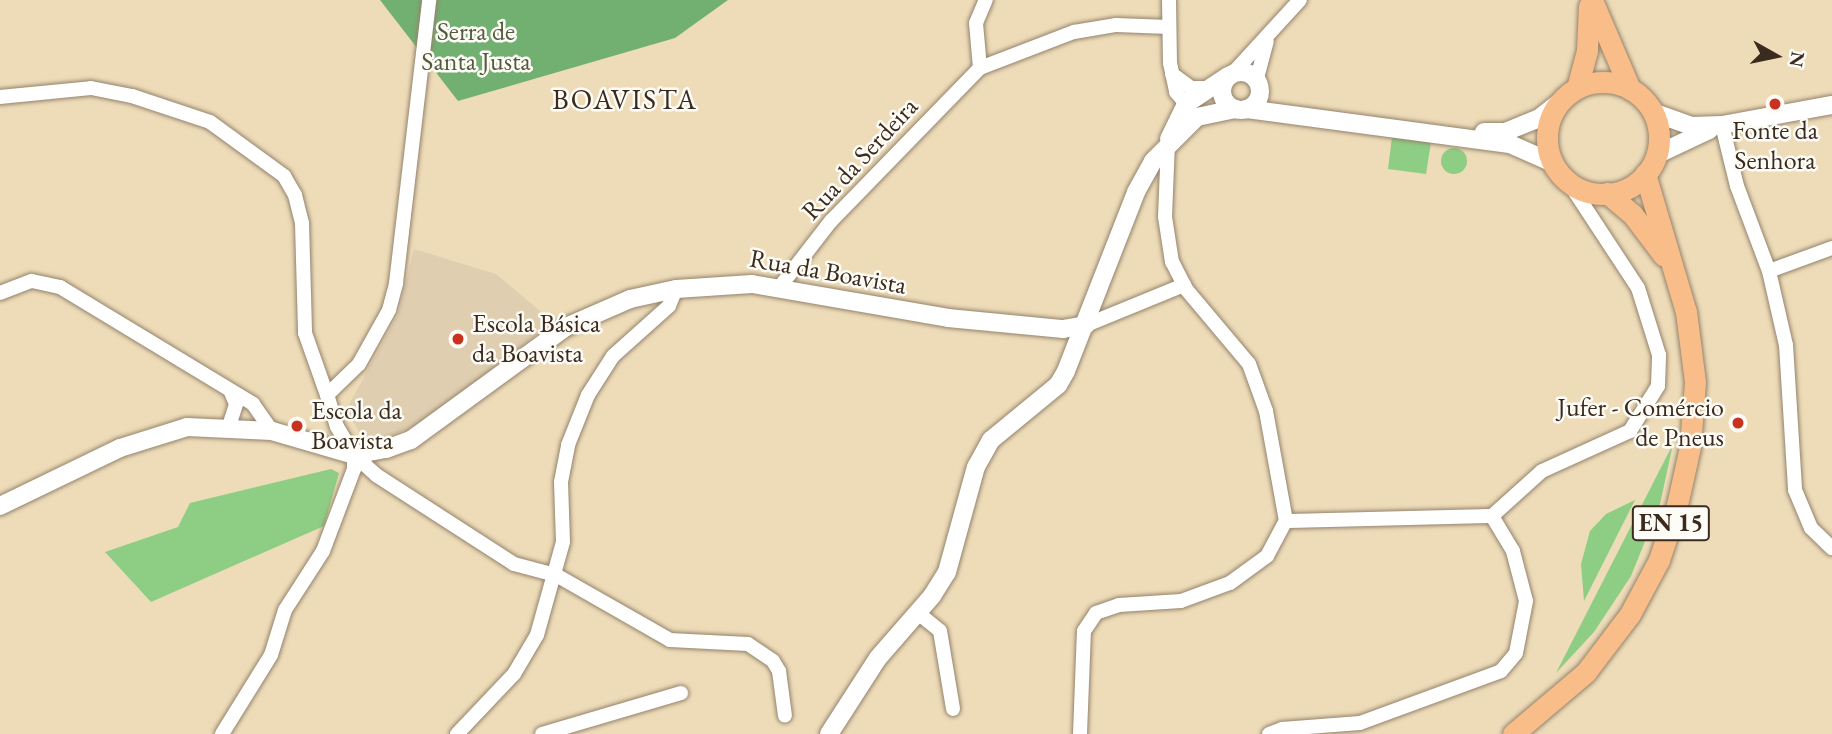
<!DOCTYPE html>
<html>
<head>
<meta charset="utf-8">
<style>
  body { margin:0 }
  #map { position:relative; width:1832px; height:734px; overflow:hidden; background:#eedcb9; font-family:"EB Garamond",serif }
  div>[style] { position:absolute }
  .built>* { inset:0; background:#e0ceb1 }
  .green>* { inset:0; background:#8ecd84 }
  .round { border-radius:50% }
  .forest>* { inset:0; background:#72b072 }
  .roads { filter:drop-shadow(0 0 2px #94836c) drop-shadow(0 0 2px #94836c) }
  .minor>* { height:14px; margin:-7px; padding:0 7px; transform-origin:7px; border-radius:7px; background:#fff }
  .tertiary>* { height:18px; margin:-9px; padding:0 9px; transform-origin:9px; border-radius:9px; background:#fff }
  .tertiary>.ring { margin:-9px; padding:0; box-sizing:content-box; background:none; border:18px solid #fff; border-radius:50% }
  .primary>* { height:21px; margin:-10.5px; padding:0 10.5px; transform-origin:10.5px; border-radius:10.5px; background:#f8bd89 }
  .primary>.ring { margin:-10.5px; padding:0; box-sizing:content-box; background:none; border:21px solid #f8bd89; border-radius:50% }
  .dots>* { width:19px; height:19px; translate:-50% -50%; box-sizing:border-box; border:4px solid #fdfcf7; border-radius:50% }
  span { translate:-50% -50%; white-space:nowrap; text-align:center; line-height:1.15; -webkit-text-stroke:5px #fdfcf7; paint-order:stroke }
  .shield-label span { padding:2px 5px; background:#fdfcf7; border:2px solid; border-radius:5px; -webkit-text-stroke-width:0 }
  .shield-label { font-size:24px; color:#3b2a1e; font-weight:700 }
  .park-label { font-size:26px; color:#545b3d }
  .poi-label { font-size:26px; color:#3b2a1e }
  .left { translate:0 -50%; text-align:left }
  .right { translate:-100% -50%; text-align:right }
  .street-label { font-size:26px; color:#3b2a1e }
  .neighbourhood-label { font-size:28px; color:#3b2a1e; letter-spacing:2px }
  .north { position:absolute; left:1741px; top:21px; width:70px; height:70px; -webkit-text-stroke:5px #fdfcf7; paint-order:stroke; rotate:99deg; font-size:19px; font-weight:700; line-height:28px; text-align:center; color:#3b2a1e }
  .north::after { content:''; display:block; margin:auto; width:24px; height:32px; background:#3b2a1e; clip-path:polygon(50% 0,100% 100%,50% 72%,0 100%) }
</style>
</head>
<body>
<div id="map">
  <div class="built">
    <i style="clip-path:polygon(414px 249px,496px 274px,553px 322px,419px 425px,373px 441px,362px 436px,346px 410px,398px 315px)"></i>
  </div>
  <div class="green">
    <i style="clip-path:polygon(1392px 137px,1431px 142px,1426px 174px,1388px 169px)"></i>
    <i class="round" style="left:1441px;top:148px;width:26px;height:26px"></i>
    <i style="clip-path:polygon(1673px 444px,1660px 504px,1631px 576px,1594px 632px,1556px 673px)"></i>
    <i style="clip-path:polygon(331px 469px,339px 473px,324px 526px,151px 602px,105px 552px,178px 527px,190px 503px)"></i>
    <i style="clip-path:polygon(1635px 500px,1584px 601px,1581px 564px,1590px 531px,1606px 514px)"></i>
  </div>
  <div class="forest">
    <i style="clip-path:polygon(380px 0,728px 0,675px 38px,458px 101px)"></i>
  </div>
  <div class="roads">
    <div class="minor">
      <i style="left:1169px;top:0;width:63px;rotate:89.1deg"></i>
      <i style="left:1170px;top:63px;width:30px;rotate:78deg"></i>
      <i style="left:1176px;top:92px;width:16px;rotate:50deg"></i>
      <i style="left:980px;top:68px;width:45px;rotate:-95.1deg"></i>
      <i style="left:976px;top:23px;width:25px;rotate:-67deg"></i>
      <i style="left:1233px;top:73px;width:99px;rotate:-47.5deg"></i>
      <i style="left:1172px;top:74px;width:24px;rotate:36deg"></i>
      <i style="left:1191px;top:88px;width:17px"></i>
      <i style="left:1257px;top:78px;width:38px;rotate:-75deg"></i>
      <i style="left:0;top:97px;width:91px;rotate:-5.6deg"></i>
      <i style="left:91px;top:88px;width:42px;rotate:11deg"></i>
      <i style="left:132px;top:96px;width:82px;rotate:18.4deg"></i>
      <i style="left:210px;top:122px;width:92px;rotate:36.1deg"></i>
      <i style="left:284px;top:176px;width:22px;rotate:60deg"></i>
      <i style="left:295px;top:195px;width:29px;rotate:76deg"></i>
      <i style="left:302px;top:223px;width:110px;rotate:88.4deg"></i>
      <i style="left:305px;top:333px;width:66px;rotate:70.5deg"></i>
      <i style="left:1722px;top:125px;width:63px;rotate:76.2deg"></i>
      <i style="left:1737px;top:186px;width:91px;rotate:69.4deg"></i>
      <i style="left:1769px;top:271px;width:76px;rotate:77.1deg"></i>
      <i style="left:1786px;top:345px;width:145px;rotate:86.4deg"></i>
      <i style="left:1795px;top:490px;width:41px;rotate:67.2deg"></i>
      <i style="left:1811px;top:528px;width:29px;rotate:44deg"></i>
      <i style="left:1769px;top:271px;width:67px;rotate:-20.1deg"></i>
      <i style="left:779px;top:288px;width:85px;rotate:-52.2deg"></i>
      <i style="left:831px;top:221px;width:214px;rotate:-45.8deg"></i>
      <i style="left:980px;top:68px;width:101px;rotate:-21deg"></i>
      <i style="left:1074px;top:32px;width:43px;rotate:-9.5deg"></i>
      <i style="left:1116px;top:25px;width:53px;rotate:2.2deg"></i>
      <i style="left:0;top:293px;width:34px;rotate:-21deg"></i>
      <i style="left:32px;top:281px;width:29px;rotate:12deg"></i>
      <i style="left:60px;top:287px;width:226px;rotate:31.2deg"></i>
      <i style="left:253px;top:404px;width:33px;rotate:55deg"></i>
      <i style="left:1086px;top:325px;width:106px;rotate:-22.2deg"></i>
      <i style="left:229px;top:426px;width:23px;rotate:-72deg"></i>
      <i style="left:236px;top:404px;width:13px;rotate:-113deg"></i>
      <i style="left:354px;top:455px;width:30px;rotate:42deg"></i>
      <i style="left:376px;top:475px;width:164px;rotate:32.8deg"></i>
      <i style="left:514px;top:564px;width:43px;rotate:14.7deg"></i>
      <i style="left:556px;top:575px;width:131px;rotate:29.7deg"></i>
      <i style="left:670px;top:640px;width:78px;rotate:2.9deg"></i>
      <i style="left:748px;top:644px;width:30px;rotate:34deg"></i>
      <i style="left:773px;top:661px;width:12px;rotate:59deg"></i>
      <i style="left:779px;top:671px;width:45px;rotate:82.4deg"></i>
      <i style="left:1492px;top:516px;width:67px;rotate:-42deg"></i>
      <i style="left:1542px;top:471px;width:97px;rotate:-24.4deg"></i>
      <i style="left:1630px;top:431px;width:53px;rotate:-58.1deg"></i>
      <i style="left:1658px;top:386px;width:31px;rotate:-88deg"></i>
      <i style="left:1659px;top:355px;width:70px;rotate:-107.4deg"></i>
      <i style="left:1638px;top:288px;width:129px;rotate:-123.3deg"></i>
      <i style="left:918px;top:613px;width:28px;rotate:39deg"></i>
      <i style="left:940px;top:631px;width:79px;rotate:80.5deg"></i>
      <i style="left:222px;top:734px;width:93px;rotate:-58.2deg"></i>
      <i style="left:271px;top:655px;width:47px;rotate:-72.7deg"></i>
      <i style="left:285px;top:610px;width:70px;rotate:-57.2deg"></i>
      <i style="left:323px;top:551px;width:88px;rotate:-69.3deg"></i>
      <i style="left:354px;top:469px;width:14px;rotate:-90deg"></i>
      <i style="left:354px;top:455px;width:33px;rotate:-121deg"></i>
      <i style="left:337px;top:427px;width:34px;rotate:-107deg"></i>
      <i style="left:327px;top:395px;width:45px;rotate:-44.1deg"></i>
      <i style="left:359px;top:364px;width:62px;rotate:-60.9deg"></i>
      <i style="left:389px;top:310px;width:28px;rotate:-75deg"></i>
      <i style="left:396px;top:283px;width:285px;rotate:-83.3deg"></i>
      <i style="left:457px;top:734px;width:83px;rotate:-46.5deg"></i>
      <i style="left:514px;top:674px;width:45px;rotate:-59.5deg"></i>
      <i style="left:537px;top:635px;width:97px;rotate:-74.4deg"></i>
      <i style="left:563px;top:542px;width:60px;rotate:-91.9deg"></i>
      <i style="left:561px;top:482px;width:38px;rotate:-79deg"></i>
      <i style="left:568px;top:445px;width:54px;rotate:-68.2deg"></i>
      <i style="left:588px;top:395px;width:46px;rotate:-57.3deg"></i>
      <i style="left:613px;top:356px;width:75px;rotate:-41.8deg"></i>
      <i style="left:669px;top:306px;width:18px;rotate:-68deg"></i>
      <i style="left:542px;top:734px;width:145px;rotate:-16.4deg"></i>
      <i style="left:1080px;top:734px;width:103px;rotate:-87.8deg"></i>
      <i style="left:1084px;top:631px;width:22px;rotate:-56deg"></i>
      <i style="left:1096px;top:613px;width:24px;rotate:-19deg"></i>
      <i style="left:1119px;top:605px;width:62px;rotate:-3.7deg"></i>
      <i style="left:1181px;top:601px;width:52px;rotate:-20.2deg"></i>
      <i style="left:1230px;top:583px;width:46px;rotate:-36.1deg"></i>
      <i style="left:1267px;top:556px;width:40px;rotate:-62deg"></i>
      <i style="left:1286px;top:521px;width:112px;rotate:-100.3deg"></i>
      <i style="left:1266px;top:411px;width:50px;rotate:-109.9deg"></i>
      <i style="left:1249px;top:364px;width:98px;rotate:-130deg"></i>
      <i style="left:1186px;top:289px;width:30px;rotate:-117deg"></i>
      <i style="left:1172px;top:262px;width:46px;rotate:-98.8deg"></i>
      <i style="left:1165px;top:217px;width:75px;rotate:-87.7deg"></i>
      <i style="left:1269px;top:734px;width:14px;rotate:-21deg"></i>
      <i style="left:1282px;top:729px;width:78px;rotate:-4.4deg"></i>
      <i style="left:1360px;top:723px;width:150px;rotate:-20.2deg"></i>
      <i style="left:1501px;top:671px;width:23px;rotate:-50deg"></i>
      <i style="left:1516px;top:653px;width:53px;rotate:-79.1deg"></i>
      <i style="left:1526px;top:601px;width:52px;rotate:-104.6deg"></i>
      <i style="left:1513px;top:551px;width:41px;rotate:-121deg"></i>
      <i style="left:1492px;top:516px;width:206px;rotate:178.6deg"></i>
    </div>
    <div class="tertiary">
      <i class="ring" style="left:1222px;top:72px;width:20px;height:20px"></i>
      <i style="left:1247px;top:109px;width:265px;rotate:7.6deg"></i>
      <i style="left:1510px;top:144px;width:47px;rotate:23.8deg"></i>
      <i style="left:1652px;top:112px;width:42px;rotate:19.3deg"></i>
      <i style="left:1692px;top:126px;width:30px;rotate:-2deg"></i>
      <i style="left:1722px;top:125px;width:112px;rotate:-10.3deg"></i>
      <i style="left:1484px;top:132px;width:21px"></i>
      <i style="left:1505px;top:132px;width:35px;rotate:-22deg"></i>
      <i style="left:1538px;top:119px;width:28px;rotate:-38deg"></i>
      <i style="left:1169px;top:139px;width:39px;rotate:-64deg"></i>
      <i style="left:1186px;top:104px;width:50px;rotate:-33.7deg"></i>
      <i style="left:1656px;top:155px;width:59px;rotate:-25.3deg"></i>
      <i style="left:0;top:506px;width:133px;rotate:-25.8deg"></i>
      <i style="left:120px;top:448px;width:70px;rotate:-17.4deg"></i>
      <i style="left:187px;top:427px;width:85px;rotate:2.7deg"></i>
      <i style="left:272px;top:431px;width:85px;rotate:16.3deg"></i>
      <i style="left:354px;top:455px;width:33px;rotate:-11deg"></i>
      <i style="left:386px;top:449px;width:27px;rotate:-20deg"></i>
      <i style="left:411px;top:440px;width:192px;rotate:-36.1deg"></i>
      <i style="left:566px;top:327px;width:70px;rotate:-23.6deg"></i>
      <i style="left:630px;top:299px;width:47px;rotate:-12.3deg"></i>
      <i style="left:676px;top:289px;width:76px;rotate:-3.8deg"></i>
      <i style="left:752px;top:284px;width:199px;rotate:9.8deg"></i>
      <i style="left:948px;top:318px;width:116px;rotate:5.5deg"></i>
      <i style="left:1063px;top:329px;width:23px;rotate:-10deg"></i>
      <i style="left:829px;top:734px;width:90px;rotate:-57.2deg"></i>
      <i style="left:878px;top:658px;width:82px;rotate:-48.9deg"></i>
      <i style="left:932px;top:596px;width:28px;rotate:-58deg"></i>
      <i style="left:947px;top:572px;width:109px;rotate:-74.6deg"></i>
      <i style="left:976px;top:467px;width:31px;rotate:-61deg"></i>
      <i style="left:991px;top:440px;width:87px;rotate:-39.4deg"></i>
      <i style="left:1058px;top:385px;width:16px;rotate:-60deg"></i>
      <i style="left:1066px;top:371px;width:192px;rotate:-68.6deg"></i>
      <i style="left:1136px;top:192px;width:35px;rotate:-61deg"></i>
      <i style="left:1153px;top:161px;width:62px;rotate:-45deg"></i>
      <i style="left:1197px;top:117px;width:38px;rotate:-12deg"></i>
    </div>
    <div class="primary">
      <i style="left:1592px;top:0;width:97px;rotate:66.9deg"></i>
      <i class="ring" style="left:1547px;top:82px;width:91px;height:91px"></i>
      <i style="left:1577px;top:88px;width:39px;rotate:-75deg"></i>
      <i style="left:1587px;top:50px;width:44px;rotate:-87.4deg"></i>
      <i style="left:1607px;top:193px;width:34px;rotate:40deg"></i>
      <i style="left:1633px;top:215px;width:51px;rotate:52.9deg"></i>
      <i style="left:1513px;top:734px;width:96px;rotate:-40.3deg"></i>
      <i style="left:1586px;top:672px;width:73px;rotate:-52.8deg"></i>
      <i style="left:1630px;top:614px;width:61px;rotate:-61.8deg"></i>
      <i style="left:1659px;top:560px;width:58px;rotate:-71.9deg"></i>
      <i style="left:1677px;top:505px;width:59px;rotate:-77.4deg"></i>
      <i style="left:1690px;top:447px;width:65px;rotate:-85.6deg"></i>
      <i style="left:1695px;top:382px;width:71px;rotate:-97.3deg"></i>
      <i style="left:1686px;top:312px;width:144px;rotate:-106.5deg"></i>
    </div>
  </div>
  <div class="dots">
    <i style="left:1775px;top:104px;background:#c8321e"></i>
    <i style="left:458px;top:339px;background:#c8321e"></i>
    <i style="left:1738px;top:423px;background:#c8321e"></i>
    <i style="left:297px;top:426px;background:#c8321e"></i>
  </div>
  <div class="shield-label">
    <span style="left:1671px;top:523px">EN 15</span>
  </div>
  <div class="park-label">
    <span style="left:476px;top:47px">Serra de<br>Santa Justa</span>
  </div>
  <div class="poi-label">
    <span style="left:1775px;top:146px">Fonte da<br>Senhora</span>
    <span class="left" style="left:472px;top:339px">Escola Básica<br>da Boavista</span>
    <span class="right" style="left:1724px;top:423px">Jufer - Comércio<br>de Pneus</span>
    <span class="left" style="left:311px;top:426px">Escola da<br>Boavista</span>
  </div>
  <div class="street-label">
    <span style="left:860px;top:159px;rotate:-47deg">Rua da Serdeira</span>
    <span style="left:828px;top:272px;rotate:10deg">Rua da Boavista</span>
  </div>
  <div class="neighbourhood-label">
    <span style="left:625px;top:99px">BOAVISTA</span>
  </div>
  <div class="north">N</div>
</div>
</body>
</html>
